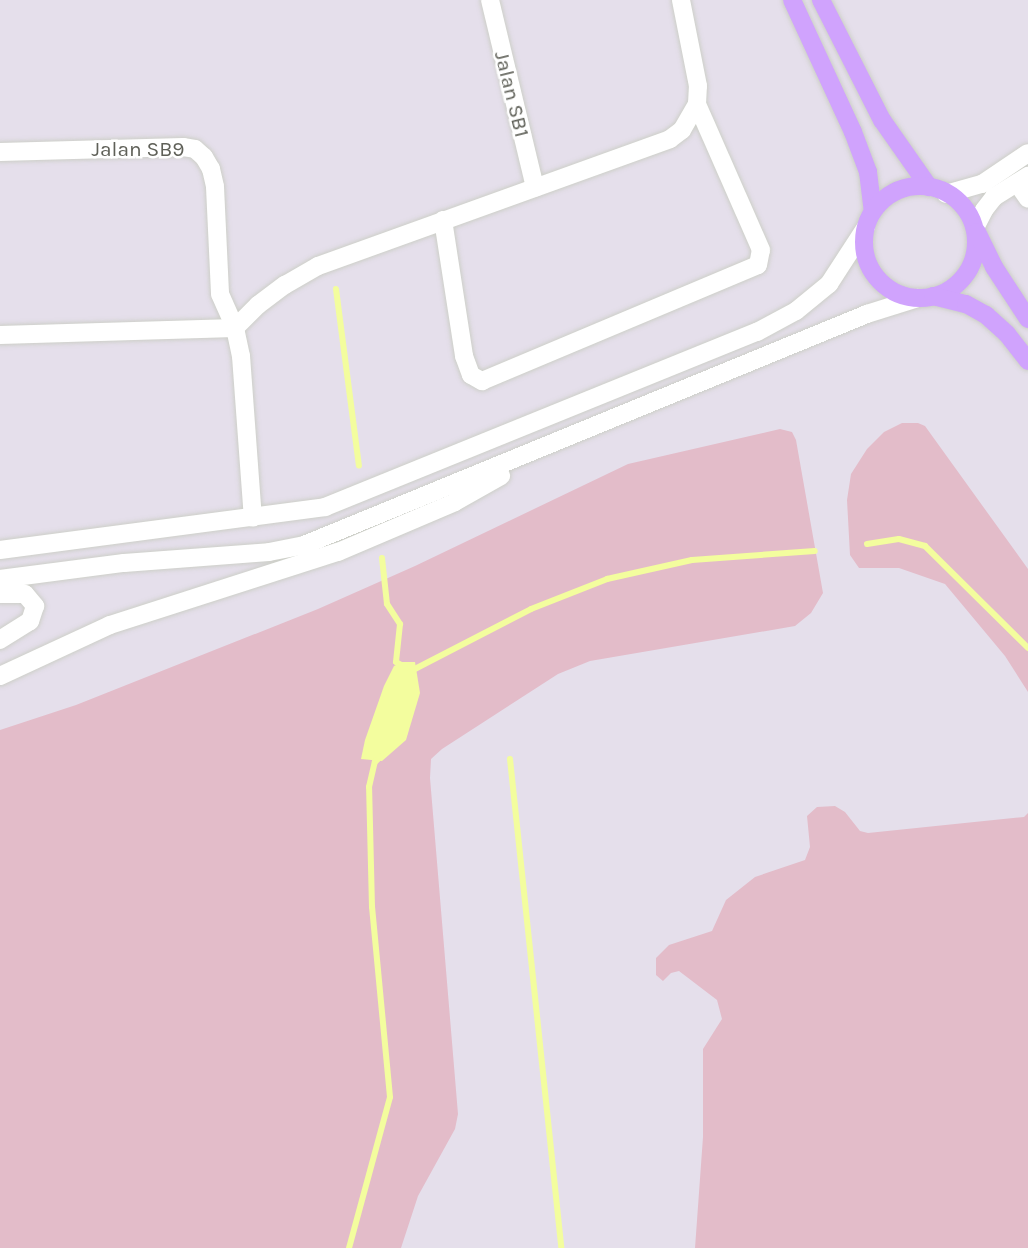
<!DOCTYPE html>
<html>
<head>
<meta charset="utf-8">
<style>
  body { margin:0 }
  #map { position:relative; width:1028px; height:1248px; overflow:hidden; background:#e5dfeb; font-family:Karla,sans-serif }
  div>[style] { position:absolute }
  .green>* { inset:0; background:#e3bcc9 }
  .water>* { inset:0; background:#f3fd9e }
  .stream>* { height:6px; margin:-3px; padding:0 3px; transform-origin:3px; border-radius:3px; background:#f3fd9e }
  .roads { filter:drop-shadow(0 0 2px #cdcfc8) drop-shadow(0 0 2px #cdcfc8) }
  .minor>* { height:18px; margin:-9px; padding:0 9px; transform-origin:9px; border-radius:9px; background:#fff }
  .secondary>* { height:18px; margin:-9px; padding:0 9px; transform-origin:9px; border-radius:9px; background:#fff }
  .primary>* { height:18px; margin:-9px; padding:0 9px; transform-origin:9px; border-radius:9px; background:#d0a3fd }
  .primary>.ring { margin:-9px; padding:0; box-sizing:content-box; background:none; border:18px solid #d0a3fd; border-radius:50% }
  span { translate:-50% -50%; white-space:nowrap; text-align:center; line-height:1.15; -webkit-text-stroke:5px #fff; paint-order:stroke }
  .street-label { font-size:21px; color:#5f6058 }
</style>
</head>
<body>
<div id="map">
  <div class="green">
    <i style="clip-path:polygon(902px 423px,918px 423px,925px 426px,1028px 569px,1028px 692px,1005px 656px,945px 584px,899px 568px,859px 568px,850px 555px,847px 500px,851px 474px,867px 449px,884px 432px)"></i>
    <i style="clip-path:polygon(780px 429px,792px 432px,796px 440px,823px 593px,811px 613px,795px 626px,590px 661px,558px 674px,442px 749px,431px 759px,430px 778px,458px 1114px,455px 1129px,418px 1196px,401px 1248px,0 1248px,0 730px,76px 705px,318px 609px,415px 566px,628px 464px)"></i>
    <i style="clip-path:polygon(835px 806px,845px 812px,860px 831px,868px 833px,1024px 817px,1028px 813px,1028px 1248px,695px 1248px,703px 1137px,703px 1049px,722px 1019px,717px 1000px,679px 971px,671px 973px,663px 981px,656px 975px,656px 958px,669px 945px,712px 931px,726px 900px,755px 877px,805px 860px,810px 847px,807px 816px,817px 807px)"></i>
  </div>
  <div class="water">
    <i style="clip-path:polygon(402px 662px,415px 662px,420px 693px,406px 740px,382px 761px,361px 759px,365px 740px,384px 686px,394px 666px)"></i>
  </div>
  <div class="stream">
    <i style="left:336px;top:289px;width:178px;rotate:82.6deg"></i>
    <i style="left:867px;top:544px;width:32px;rotate:-9deg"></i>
    <i style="left:899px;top:539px;width:27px;rotate:15deg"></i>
    <i style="left:925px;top:546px;width:145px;rotate:44.7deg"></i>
    <i style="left:382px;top:558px;width:46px;rotate:83.8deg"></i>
    <i style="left:387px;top:604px;width:24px;rotate:57deg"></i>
    <i style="left:400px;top:624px;width:38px;rotate:96deg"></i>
    <i style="left:396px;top:662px;width:10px;rotate:29deg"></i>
    <i style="left:411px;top:671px;width:135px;rotate:-27.3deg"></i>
    <i style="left:531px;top:609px;width:82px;rotate:-21.5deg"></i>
    <i style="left:607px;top:579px;width:87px;rotate:-12.6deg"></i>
    <i style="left:692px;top:560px;width:123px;rotate:-4.2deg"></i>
    <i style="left:510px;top:759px;width:492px;rotate:84deg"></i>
    <i style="left:349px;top:1248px;width:156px;rotate:-74.8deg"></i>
    <i style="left:390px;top:1097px;width:191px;rotate:-95.4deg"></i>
    <i style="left:372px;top:907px;width:120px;rotate:-91.4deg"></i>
    <i style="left:369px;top:787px;width:26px;rotate:-77deg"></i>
    <i style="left:375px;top:762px;width:8px;rotate:-45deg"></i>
  </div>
  <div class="roads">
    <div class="minor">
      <i style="left:490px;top:0;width:193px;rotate:76.5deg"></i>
      <i style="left:0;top:152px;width:183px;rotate:-1.6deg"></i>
      <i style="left:183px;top:147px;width:12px;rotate:9deg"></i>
      <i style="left:195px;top:149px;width:12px;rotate:42deg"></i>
      <i style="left:204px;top:157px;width:14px;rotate:60deg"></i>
      <i style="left:211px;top:169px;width:18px;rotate:77deg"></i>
      <i style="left:215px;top:187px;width:107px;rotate:87.3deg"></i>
      <i style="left:220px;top:294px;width:37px;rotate:66deg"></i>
      <i style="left:235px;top:328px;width:29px;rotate:78deg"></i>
      <i style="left:241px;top:356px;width:162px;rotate:85.8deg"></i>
      <i style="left:1017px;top:183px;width:19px;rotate:55deg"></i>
      <i style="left:946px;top:194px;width:37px;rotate:-16deg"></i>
      <i style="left:982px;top:184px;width:55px;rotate:-34deg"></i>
      <i style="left:443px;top:220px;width:138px;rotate:81.2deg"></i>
      <i style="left:464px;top:356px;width:20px;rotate:70deg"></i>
      <i style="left:471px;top:375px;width:13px;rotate:29deg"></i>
      <i style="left:482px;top:381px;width:299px;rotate:-22.8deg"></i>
      <i style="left:758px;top:265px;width:15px;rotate:-79deg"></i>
      <i style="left:761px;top:250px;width:159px;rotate:-113.7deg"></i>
      <i style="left:975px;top:228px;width:20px;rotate:-63deg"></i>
      <i style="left:984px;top:210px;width:16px;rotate:-52deg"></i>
      <i style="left:994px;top:197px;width:40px;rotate:-32deg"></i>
      <i style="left:0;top:335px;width:235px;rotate:-1.7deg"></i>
      <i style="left:235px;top:328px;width:33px;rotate:-45deg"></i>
      <i style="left:258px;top:305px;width:34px;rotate:-37deg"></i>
      <i style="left:285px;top:285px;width:38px;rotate:-30deg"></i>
      <i style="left:318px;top:266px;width:374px;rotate:-19.8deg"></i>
      <i style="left:670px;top:139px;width:15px;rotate:-37deg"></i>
      <i style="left:682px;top:130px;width:30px;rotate:-60deg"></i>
      <i style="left:697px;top:104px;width:18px;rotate:-87deg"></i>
      <i style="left:698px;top:86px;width:88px;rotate:-101.2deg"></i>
    </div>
    <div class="secondary">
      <i style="left:0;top:550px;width:328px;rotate:-7.5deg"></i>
      <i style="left:325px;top:507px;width:466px;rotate:-22.1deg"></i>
      <i style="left:757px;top:332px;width:44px;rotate:-28.3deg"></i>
      <i style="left:796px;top:311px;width:43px;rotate:-39.3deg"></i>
      <i style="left:829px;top:284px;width:68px;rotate:-57deg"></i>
      <i style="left:0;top:579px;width:125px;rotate:-7.4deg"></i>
      <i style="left:124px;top:563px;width:145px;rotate:-4.3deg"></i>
      <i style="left:269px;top:552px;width:36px;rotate:-11deg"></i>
      <i style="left:304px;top:545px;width:609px;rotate:-22.31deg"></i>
      <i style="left:867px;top:314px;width:53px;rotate:-17.4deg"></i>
      <i style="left:0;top:594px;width:25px"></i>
      <i style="left:25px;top:594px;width:16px;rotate:50deg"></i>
      <i style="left:35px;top:606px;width:16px;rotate:108deg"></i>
      <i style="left:30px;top:621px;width:36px;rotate:148deg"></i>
      <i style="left:0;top:676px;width:121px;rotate:-24.9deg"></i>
      <i style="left:110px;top:625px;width:239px;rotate:-17.8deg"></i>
      <i style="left:338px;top:552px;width:127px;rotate:-23.1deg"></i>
      <i style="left:455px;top:502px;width:53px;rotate:-29.5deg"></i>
    </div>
    <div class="primary">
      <i style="left:792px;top:0;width:145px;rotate:65.2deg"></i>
      <i style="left:853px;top:132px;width:43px;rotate:69.4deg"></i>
      <i style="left:868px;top:172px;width:39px;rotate:83deg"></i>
      <i style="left:821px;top:0;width:135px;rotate:63.1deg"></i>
      <i style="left:882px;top:120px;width:82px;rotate:55deg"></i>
      <i class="ring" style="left:864px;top:186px;width:94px;height:94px"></i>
      <i style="left:977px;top:232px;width:39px;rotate:64deg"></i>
      <i style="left:994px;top:267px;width:62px;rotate:56.8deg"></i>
      <i style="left:933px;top:296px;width:34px;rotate:14deg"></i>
      <i style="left:966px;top:304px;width:23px;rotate:29deg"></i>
      <i style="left:986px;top:315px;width:28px;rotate:42deg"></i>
      <i style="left:1007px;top:334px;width:34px;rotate:52deg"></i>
    </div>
  </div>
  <div class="street-label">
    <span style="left:512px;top:94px;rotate:76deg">Jalan SB1</span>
    <span style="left:138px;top:149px">Jalan SB9</span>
  </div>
</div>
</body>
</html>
